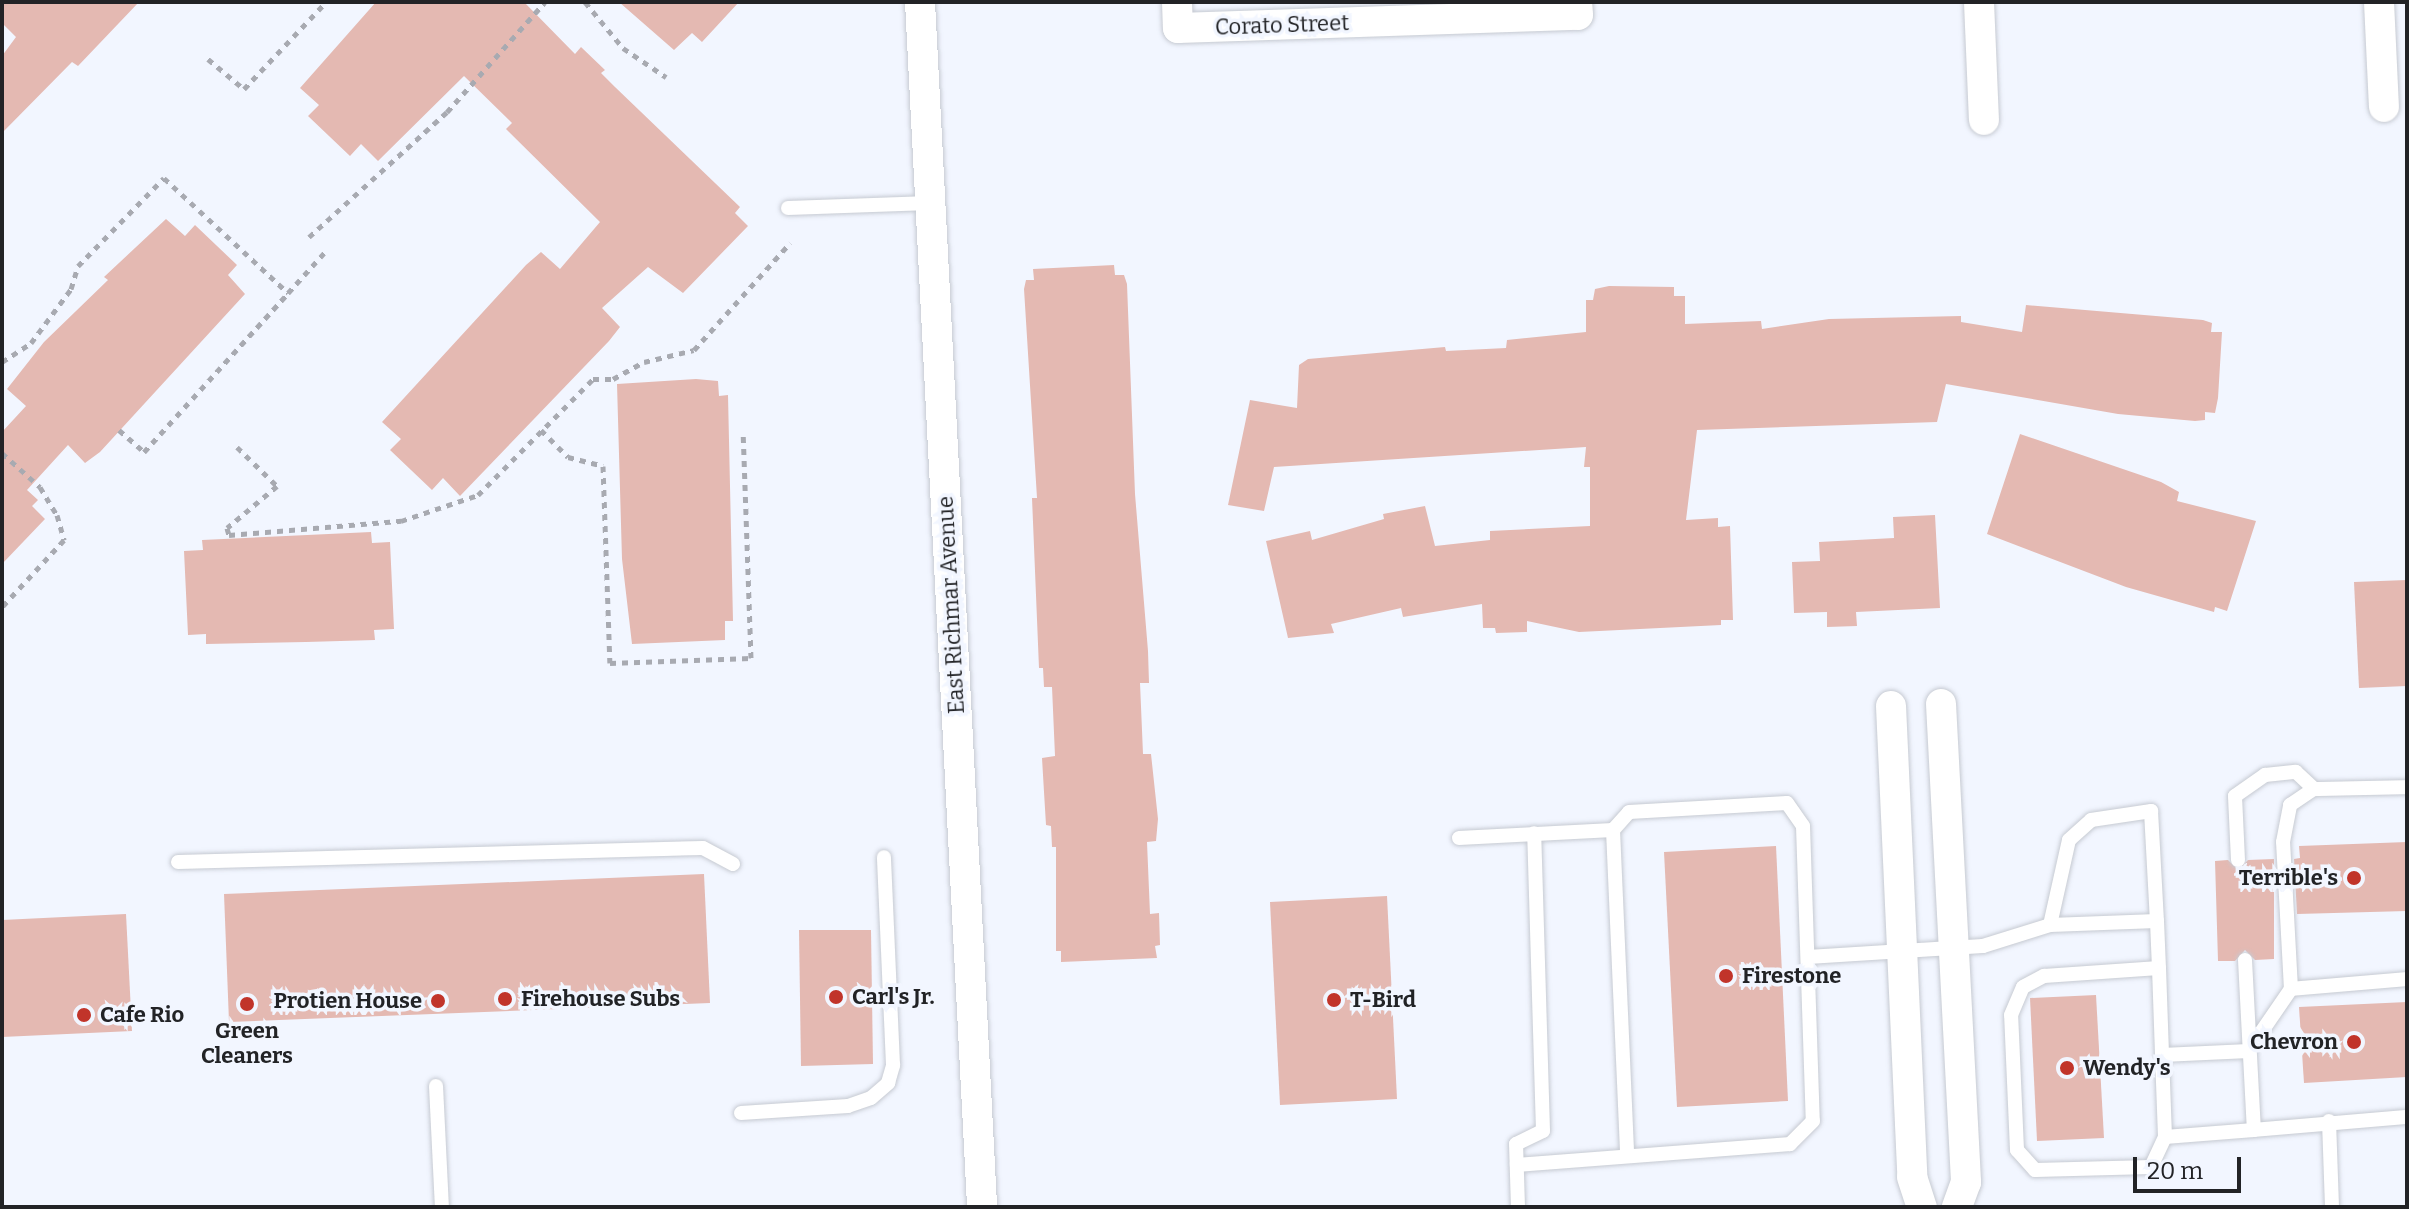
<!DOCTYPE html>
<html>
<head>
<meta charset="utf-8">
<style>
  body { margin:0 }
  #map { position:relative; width:2409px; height:1209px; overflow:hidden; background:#f2f6ff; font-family:Bitter,serif }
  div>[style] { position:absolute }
  .building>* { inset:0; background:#e4b9b2 }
  .path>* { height:5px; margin-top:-2.5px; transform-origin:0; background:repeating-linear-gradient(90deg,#a8aab1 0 6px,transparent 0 12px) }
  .roads { filter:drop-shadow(0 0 2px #c6cad2) drop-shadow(0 0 2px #c6cad2) }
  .service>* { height:14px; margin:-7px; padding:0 7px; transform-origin:7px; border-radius:7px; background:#fff }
  .minor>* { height:30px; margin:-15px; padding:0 15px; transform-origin:15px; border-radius:15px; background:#fff }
  .dots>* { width:22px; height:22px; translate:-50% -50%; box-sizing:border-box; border:4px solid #f2f6ff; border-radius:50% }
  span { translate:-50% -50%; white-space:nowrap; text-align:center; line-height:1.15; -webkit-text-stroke:7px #f2f6ff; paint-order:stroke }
  .street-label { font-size:22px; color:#222326 }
  .poi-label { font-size:22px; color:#222326; font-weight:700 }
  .right { translate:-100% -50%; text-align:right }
  .left { translate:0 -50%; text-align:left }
  .frame { position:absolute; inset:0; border:4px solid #222326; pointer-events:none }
  .scale { position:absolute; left:2133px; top:1157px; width:108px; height:36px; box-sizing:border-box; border:4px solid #222326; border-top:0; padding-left:10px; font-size:24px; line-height:28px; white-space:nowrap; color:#222326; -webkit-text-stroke:6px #f2f6ff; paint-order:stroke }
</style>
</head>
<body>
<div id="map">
  <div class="building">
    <i style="clip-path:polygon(2px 2px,139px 2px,78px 66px,72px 62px,2px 133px,2px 56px,16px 37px,2px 23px)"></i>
    <i style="clip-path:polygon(376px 2px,524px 2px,575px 54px,581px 47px,605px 70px,601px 73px,615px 87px,740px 207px,735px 213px,748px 226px,683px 293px,648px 267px,602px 308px,620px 327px,609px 341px,460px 496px,443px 478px,432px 490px,390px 450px,401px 439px,382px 422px,526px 265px,541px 252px,560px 269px,600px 222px,506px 129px,512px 123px,464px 76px,378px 161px,361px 144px,350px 156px,308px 116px,319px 105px,300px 88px)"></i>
    <i style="clip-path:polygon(619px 2px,739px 2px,702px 42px,692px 33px,674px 50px)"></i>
    <i style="clip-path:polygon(166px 219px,185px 236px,195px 225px,237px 265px,228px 275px,245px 294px,100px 452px,85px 463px,68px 445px,27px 490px,38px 500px,32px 506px,45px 519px,2px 564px,2px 432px,26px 406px,7px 389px,44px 342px,108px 280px,104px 277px)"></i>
    <i style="clip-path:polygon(1114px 265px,1115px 275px,1124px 275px,1127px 284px,1135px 494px,1148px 651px,1149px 683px,1140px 683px,1143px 754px,1151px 754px,1158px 819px,1156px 841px,1147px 842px,1150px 914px,1159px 913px,1160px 945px,1155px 946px,1157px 958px,1061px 962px,1061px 951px,1056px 951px,1056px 847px,1052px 847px,1051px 826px,1046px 825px,1044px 792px,1042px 758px,1055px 756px,1052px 687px,1044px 687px,1043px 668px,1039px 668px,1032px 498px,1037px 498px,1024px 289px,1026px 280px,1034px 280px,1033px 269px)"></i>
    <i style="clip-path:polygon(1609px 286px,1674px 287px,1674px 296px,1685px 296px,1685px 324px,1761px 321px,1762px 329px,1829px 319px,1961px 316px,1961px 322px,2022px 332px,2026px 305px,2203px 320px,2212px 323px,2211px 332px,2222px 332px,2218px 398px,2215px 413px,2205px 412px,2205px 420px,2195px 421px,2118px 414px,1946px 384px,1937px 422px,1697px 430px,1686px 520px,1718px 518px,1718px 527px,1730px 526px,1733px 620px,1721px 620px,1721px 625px,1579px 632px,1527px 621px,1527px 632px,1496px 633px,1495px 628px,1483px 628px,1482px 604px,1403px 617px,1401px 608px,1331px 624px,1334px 633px,1288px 638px,1266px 541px,1310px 531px,1312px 540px,1384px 519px,1383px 514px,1425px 506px,1435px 546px,1490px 540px,1490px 531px,1590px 526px,1590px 467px,1584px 467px,1586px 447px,1274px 467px,1264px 511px,1228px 505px,1250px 400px,1297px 408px,1299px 365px,1308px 359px,1445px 347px,1446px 351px,1506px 348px,1507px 340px,1586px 332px,1586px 300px,1593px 300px,1595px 289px)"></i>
    <i style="clip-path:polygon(696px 379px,718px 381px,719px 396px,728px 395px,733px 621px,725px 621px,725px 640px,632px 644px,622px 559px,617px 384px)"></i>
    <i style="clip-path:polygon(2020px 434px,2161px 482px,2179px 492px,2177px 501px,2256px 521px,2227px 611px,2215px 607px,2214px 612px,2126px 587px,1987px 534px)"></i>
    <i style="clip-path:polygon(1935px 515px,1940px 608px,1856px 612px,1857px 626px,1827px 627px,1827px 612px,1794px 613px,1792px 562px,1820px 561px,1819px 542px,1894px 538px,1893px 517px)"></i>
    <i style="clip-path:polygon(371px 532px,372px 543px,390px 542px,394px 629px,374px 630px,375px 640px,306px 642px,206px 644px,206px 634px,188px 635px,184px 551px,203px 550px,202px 540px)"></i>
    <i style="clip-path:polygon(2407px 580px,2407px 686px,2359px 688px,2354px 582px)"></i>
    <i style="clip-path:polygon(2407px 842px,2407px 911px,2297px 914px,2294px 859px,2300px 858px,2299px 846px)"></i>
    <i style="clip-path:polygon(1776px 846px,1788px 1101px,1677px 1107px,1664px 852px)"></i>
    <i style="clip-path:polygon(2274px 859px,2274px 959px,2255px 960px,2245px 950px,2235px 961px,2218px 961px,2215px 861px,2228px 860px,2238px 870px,2248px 860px)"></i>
    <i style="clip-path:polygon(704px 874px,710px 1003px,229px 1022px,224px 894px)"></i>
    <i style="clip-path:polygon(1387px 896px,1397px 1099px,1280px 1105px,1270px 902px)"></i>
    <i style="clip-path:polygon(126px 914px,132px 1031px,2px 1037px,2px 920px)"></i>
    <i style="clip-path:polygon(799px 930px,871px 930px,873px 1064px,801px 1066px)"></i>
    <i style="clip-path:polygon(2096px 995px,2104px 1138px,2037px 1141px,2030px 998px)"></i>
    <i style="clip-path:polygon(2407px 1002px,2407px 1077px,2304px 1083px,2299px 1007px)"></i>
  </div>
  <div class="path">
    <i style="left:585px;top:2px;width:60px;rotate:50.4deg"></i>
    <i style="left:623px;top:48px;width:52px;rotate:34deg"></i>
    <i style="left:208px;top:59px;width:47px;rotate:39.8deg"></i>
    <i style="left:244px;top:89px;width:120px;rotate:-46.7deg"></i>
    <i style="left:309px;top:237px;width:186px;rotate:-42.2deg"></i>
    <i style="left:447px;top:112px;width:147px;rotate:-48.3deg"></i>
    <i style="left:2px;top:362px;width:35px;rotate:-33deg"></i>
    <i style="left:31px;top:343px;width:67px;rotate:-53.5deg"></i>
    <i style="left:71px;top:289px;width:24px;rotate:-73deg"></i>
    <i style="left:78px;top:266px;width:123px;rotate:-45.7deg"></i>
    <i style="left:164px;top:178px;width:169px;rotate:42.8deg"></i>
    <i style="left:288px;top:293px;width:55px;rotate:-47.9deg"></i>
    <i style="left:119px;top:430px;width:33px;rotate:41deg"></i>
    <i style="left:144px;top:452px;width:216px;rotate:-47.8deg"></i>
    <i style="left:541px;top:430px;width:38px;rotate:45deg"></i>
    <i style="left:568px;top:457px;width:36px;rotate:14deg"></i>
    <i style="left:603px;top:466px;width:197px;rotate:88deg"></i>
    <i style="left:610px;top:663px;width:141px;rotate:-2deg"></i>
    <i style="left:751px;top:658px;width:226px;rotate:-92deg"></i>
    <i style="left:237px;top:447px;width:56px;rotate:44.3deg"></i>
    <i style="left:277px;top:486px;width:65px;rotate:140deg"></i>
    <i style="left:227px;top:528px;width:7px;rotate:74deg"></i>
    <i style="left:229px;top:535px;width:173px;rotate:-4.7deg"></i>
    <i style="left:401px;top:521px;width:81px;rotate:-18.7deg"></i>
    <i style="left:478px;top:495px;width:163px;rotate:-45.2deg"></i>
    <i style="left:593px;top:379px;width:20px"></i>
    <i style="left:613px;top:379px;width:35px;rotate:-29deg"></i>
    <i style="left:644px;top:362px;width:51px;rotate:-13.5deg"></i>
    <i style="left:694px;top:350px;width:144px;rotate:-48.1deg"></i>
    <i style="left:2px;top:453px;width:51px;rotate:41.8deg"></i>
    <i style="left:40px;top:487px;width:33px;rotate:59deg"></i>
    <i style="left:57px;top:515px;width:26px;rotate:74deg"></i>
    <i style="left:64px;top:540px;width:91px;rotate:132.8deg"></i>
  </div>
  <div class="roads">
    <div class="service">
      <i style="left:788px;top:208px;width:142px;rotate:-2deg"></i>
      <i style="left:1613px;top:830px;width:323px;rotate:87.5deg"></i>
      <i style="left:1459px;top:838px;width:154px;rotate:-3deg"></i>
      <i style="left:1613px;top:830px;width:24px;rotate:-48deg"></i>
      <i style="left:1629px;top:812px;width:158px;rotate:-3.3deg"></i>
      <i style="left:1787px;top:803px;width:28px;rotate:55deg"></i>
      <i style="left:1803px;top:826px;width:295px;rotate:88.1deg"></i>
      <i style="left:1813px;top:1121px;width:33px;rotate:135deg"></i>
      <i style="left:1790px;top:1144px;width:274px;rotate:175.6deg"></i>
      <i style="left:2238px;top:860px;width:64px;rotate:-92.7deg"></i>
      <i style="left:2235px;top:796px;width:37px;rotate:-35deg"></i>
      <i style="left:2265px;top:775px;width:31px;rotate:-6deg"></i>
      <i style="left:2296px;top:772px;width:25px;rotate:43deg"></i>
      <i style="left:178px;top:862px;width:525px;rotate:-1.53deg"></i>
      <i style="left:703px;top:848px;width:34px;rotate:28deg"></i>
      <i style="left:2050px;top:925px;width:87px;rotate:-77.4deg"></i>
      <i style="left:2069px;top:840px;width:30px;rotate:-42deg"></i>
      <i style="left:2091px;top:820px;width:61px;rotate:-8.5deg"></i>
      <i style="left:2151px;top:811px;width:110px;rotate:86.9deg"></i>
      <i style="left:2157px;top:921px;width:47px;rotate:87.6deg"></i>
      <i style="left:2159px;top:968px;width:87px;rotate:88deg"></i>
      <i style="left:2162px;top:1055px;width:82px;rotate:87.9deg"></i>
      <i style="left:2165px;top:1137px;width:33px;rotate:115deg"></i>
      <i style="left:2151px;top:1167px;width:116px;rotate:178.5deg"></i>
      <i style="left:2035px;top:1170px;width:27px;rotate:-132deg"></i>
      <i style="left:2017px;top:1150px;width:135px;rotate:-92.5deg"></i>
      <i style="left:2011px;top:1015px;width:30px;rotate:-67deg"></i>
      <i style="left:2023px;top:987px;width:24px;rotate:-28deg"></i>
      <i style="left:2044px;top:976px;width:115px;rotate:-4deg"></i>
      <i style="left:1808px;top:957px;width:175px;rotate:-3.6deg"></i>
      <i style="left:1983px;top:946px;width:70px;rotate:-17.4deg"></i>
      <i style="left:2050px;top:925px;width:107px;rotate:-2.1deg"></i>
      <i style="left:2245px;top:960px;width:170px;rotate:87deg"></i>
      <i style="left:2254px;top:1130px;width:154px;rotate:-4.9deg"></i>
      <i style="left:2291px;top:989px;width:147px;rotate:-93.1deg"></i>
      <i style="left:2283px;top:842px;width:38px;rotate:-79deg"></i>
      <i style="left:2290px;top:805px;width:29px;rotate:-34deg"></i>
      <i style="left:2314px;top:789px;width:93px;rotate:-1.2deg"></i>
      <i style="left:2249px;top:1050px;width:74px;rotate:-55.5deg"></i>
      <i style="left:2291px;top:989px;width:116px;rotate:-4.9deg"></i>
      <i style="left:2162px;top:1055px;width:87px;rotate:-2.6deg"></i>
      <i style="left:436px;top:1086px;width:121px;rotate:87.2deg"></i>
      <i style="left:741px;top:1113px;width:107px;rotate:-3.7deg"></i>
      <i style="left:848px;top:1106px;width:24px;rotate:-19deg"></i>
      <i style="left:871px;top:1098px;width:23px;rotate:-41deg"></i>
      <i style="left:888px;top:1083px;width:19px;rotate:-74deg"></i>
      <i style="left:893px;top:1065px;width:208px;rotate:-92.5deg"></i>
      <i style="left:2329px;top:1121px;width:86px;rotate:88deg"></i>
      <i style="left:2165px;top:1137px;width:89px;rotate:-4.5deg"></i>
      <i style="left:1518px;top:1207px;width:63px;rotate:-91.8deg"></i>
      <i style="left:1516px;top:1144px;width:30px;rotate:-26deg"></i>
      <i style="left:1543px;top:1131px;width:298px;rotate:-91.7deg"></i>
    </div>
    <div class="minor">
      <i style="left:920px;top:2px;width:1207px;rotate:87.05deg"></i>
      <i style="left:1177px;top:2px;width:26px;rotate:88deg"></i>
      <i style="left:1178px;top:28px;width:400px;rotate:-1.9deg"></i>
      <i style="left:1578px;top:15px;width:13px;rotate:-94deg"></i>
      <i style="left:1979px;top:2px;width:118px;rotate:87.6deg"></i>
      <i style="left:2379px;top:2px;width:105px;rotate:87.3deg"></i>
      <i style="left:1941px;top:704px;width:479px;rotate:87deg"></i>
      <i style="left:1966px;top:1182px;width:27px;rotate:110deg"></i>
      <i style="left:1891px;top:706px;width:471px;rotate:87.4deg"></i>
      <i style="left:1912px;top:1177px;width:32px;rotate:72deg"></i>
    </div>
  </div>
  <div class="dots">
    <i style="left:2354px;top:878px;background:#c1342a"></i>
    <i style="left:1726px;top:976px;background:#c1342a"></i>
    <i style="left:836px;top:997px;background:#c1342a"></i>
    <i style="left:505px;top:999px;background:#c1342a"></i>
    <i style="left:1334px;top:1000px;background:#c1342a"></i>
    <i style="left:438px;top:1001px;background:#c1342a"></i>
    <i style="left:247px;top:1004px;background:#c1342a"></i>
    <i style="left:84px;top:1015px;background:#c1342a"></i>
    <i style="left:2354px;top:1042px;background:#c1342a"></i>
    <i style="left:2067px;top:1068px;background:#c1342a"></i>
  </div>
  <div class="street-label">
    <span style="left:1282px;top:25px;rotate:-2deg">Corato Street</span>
    <span style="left:951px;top:605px;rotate:-93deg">East Richmar Avenue</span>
  </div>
  <div class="poi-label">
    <span class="right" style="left:2338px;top:878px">Terrible's</span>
    <span class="left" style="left:1742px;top:976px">Firestone</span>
    <span class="left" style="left:852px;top:997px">Carl's Jr.</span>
    <span class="left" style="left:521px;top:999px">Firehouse Subs</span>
    <span class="left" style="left:1350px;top:1000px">T-Bird</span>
    <span class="right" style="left:422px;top:1001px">Protien House</span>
    <span class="left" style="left:100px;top:1015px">Cafe Rio</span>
    <span style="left:247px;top:1043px">Green<br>Cleaners</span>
    <span class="right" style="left:2338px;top:1042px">Chevron</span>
    <span class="left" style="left:2083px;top:1068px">Wendy's</span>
  </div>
  <div class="frame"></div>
  <div class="scale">20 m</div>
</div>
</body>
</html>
